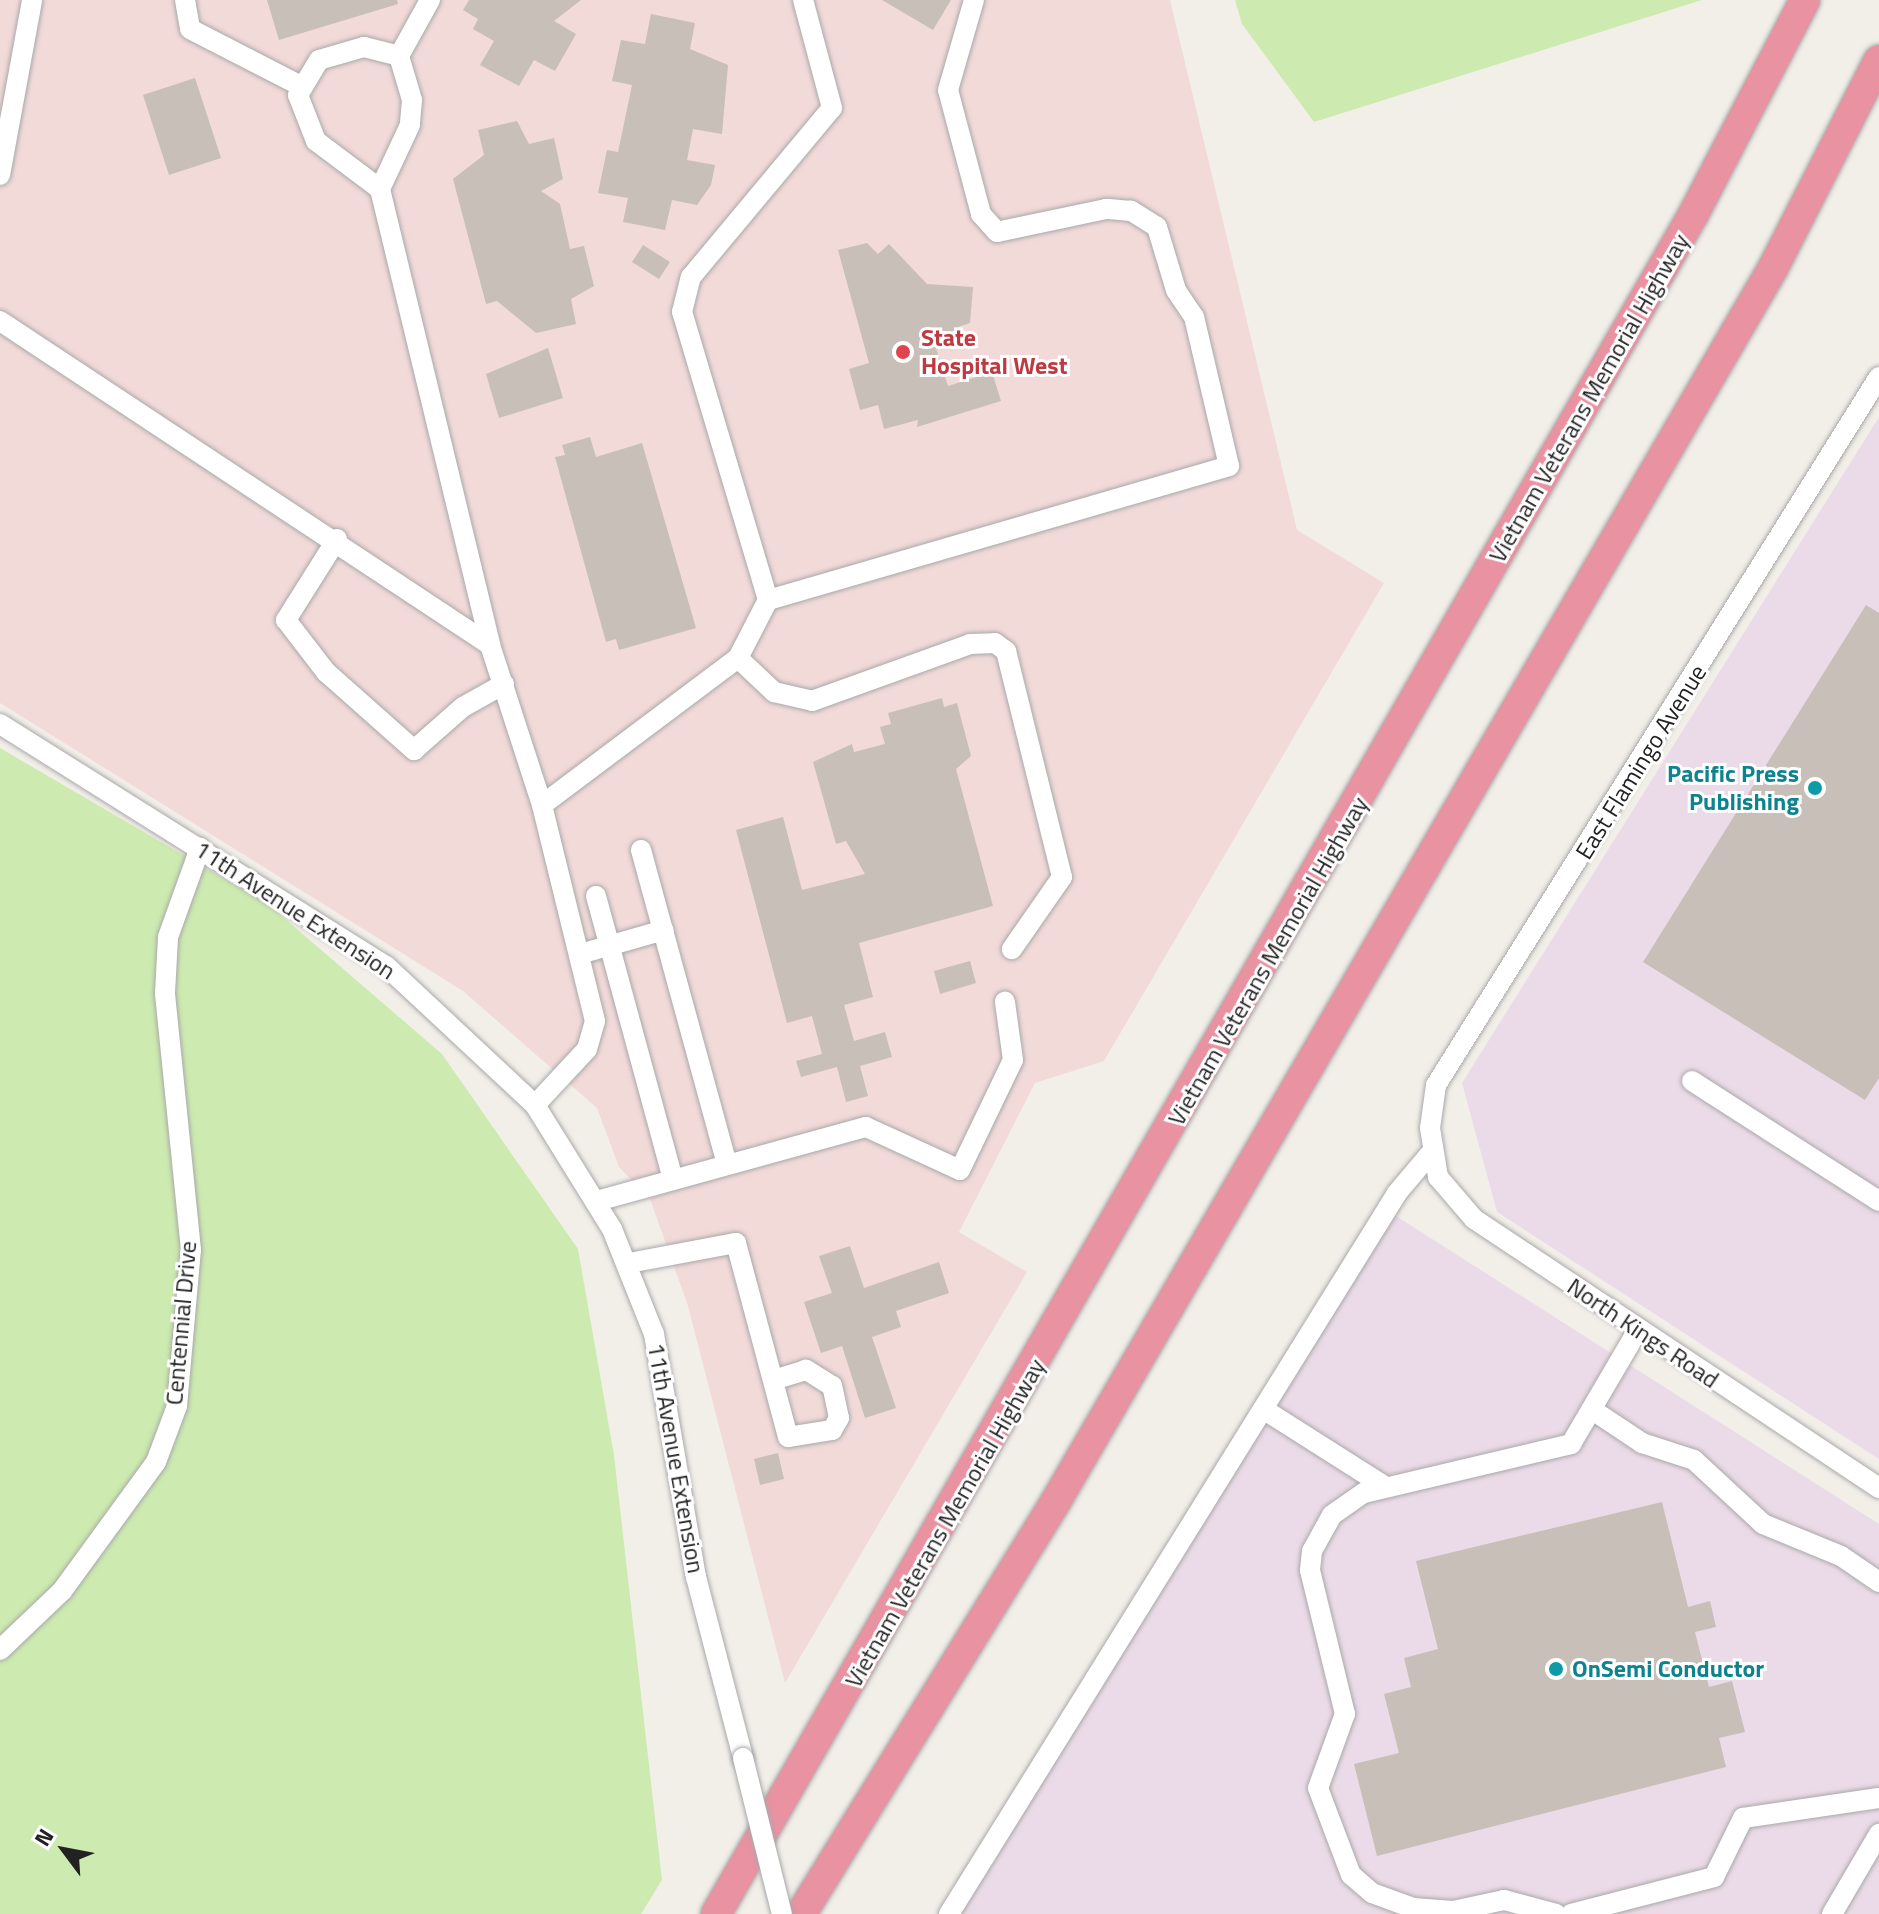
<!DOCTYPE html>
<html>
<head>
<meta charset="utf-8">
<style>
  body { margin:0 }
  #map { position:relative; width:1879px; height:1914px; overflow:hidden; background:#f2efe9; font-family:"Titillium Web",sans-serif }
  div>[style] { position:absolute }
  .commercial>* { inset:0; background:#f2dad9 }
  .industrial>* { inset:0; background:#ebdbe8 }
  .grass>* { inset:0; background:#cdebb0 }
  .building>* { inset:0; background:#c7bfb8 }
  .roads { filter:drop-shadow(0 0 2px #a9a9a9) drop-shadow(0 0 2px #a9a9a9) }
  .minor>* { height:20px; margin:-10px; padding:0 10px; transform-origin:10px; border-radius:10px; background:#fff }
  .highway>* { height:30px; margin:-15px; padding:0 15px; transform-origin:15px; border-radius:15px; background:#e892a2 }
  .bridges { filter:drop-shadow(0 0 2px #a9a9a9) drop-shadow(0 0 2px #a9a9a9) }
  .minor-bridge>* { height:20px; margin:-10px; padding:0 10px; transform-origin:10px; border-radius:10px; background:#fff }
  .dots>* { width:22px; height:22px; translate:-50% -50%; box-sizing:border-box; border:4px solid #fff; border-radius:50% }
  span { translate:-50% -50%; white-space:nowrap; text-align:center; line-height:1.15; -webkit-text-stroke:6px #fff; paint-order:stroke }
  .health-label { font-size:24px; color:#be3a42; font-weight:700 }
  .left { translate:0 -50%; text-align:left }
  .street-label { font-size:24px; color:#222 }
  .culture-label { font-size:24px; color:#0d838f; font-weight:700 }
  .right { translate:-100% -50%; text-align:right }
  .north { position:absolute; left:24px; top:1810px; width:80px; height:80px; -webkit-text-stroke:6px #fff; paint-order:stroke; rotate:302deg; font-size:22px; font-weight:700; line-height:32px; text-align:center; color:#222 }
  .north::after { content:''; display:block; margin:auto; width:28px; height:36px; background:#222; clip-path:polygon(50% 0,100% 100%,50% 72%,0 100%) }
</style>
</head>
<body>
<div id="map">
  <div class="commercial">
    <i style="clip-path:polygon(0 0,1170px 0,1297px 530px,1384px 583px,1104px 1061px,1035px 1083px,959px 1232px,1027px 1272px,785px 1683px,688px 1306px,650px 1199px,619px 1167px,597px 1108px,463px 991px,0 703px)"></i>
  </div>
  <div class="industrial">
    <i style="clip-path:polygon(1879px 417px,1879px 1459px,1497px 1212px,1462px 1083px)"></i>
    <i style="clip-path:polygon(1382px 1207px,1879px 1524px,1879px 1914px,939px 1914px)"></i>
  </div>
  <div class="grass">
    <i style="clip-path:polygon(1235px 0,1702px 0,1314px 122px,1242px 24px)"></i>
    <i style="clip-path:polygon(0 748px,269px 905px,442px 1054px,578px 1249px,614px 1455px,662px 1880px,641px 1914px,0 1914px)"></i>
  </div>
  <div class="building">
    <i style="clip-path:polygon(267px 0,397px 0,398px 4px,279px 40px)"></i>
    <i style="clip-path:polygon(469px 0,581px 0,554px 21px,576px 34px,555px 71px,534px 60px,519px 86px,480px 65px,494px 41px,473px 29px,478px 19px,463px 10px)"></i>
    <i style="clip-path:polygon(882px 0,951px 0,933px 30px)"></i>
    <i style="clip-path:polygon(651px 14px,695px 23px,690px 49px,728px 65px,722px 134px,693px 129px,687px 160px,715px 165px,711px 185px,697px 205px,672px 200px,665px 230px,623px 222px,628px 198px,598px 193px,607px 150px,618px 152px,632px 85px,612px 81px,621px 40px,645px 44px)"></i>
    <i style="clip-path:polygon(195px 78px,221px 158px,169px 175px,143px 95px)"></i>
    <i style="clip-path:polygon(517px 121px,529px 144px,554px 138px,563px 179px,541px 191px,560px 204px,570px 249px,584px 246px,594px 286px,571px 299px,576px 324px,536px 333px,497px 301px,486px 304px,453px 179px,484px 155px,478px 130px)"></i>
    <i style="clip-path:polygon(867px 243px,878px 254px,889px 244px,927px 284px,973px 287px,970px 323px,958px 327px,962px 340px,936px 348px,948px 386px,992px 372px,1001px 401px,917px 427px,918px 420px,884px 429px,878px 405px,860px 410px,849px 369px,869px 363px,838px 250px)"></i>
    <i style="clip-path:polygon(643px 245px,670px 262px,659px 279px,632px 262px)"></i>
    <i style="clip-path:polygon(548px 348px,563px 398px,499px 418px,486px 374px)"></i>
    <i style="clip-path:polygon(590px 437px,596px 457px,642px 443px,696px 628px,619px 650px,616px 639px,606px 642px,555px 457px,565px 455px,562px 445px)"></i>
    <i style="clip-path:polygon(1866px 605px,1879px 613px,1879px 1078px,1865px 1100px,1643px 962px)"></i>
    <i style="clip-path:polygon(942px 698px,944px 707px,957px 703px,971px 756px,956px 769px,993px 906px,859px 943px,873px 997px,844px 1005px,854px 1041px,885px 1032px,892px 1057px,860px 1066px,868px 1096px,846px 1102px,837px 1067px,801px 1077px,796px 1061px,822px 1054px,812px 1016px,787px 1023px,736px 830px,783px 817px,802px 890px,865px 874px,846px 841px,836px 844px,813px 762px,852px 744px,854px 752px,885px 744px,880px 727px,891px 724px,888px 713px)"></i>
    <i style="clip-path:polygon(970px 961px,976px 983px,940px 994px,934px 971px)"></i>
    <i style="clip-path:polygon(850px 1246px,864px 1288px,939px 1262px,949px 1293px,896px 1311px,901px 1327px,872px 1337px,896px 1408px,865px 1418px,842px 1346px,821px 1353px,804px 1302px,832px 1293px,819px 1256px)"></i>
    <i style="clip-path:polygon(778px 1453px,784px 1479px,760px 1485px,754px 1459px)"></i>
    <i style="clip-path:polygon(1662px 1502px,1688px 1607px,1710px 1601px,1716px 1627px,1695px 1632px,1709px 1687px,1732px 1681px,1745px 1732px,1719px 1738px,1726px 1767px,1377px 1856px,1354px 1764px,1399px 1753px,1384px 1694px,1411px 1687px,1404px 1658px,1438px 1649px,1416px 1561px)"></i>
  </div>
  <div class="roads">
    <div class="minor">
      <i style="left:185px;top:0;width:29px;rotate:80deg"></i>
      <i style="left:190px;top:29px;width:125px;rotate:27.2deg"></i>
      <i style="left:364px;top:47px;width:36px;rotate:14deg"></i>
      <i style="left:399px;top:56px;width:46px;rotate:73.5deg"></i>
      <i style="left:412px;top:100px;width:25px;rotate:95deg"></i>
      <i style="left:410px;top:125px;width:71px;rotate:115.1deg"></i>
      <i style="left:380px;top:189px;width:80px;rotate:-143.1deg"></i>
      <i style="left:316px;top:141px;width:49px;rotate:-111.4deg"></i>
      <i style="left:298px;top:95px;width:41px;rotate:-59deg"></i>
      <i style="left:319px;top:60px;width:47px;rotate:-16.1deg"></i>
      <i style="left:399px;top:56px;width:64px;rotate:-61deg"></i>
      <i style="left:0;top:175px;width:178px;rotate:-79.6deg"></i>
      <i style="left:380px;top:189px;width:469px;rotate:76.4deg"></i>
      <i style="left:490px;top:645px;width:168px;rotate:72deg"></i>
      <i style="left:0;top:321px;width:587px;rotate:33.47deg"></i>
      <i style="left:1879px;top:377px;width:835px;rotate:122.03deg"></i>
      <i style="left:1436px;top:1085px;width:43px;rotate:97.9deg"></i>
      <i style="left:1430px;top:1128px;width:50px;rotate:80.7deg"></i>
      <i style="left:1438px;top:1177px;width:55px;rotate:49.4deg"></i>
      <i style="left:1474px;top:1219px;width:486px;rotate:33.6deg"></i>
      <i style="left:337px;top:539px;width:96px;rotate:122.2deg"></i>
      <i style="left:286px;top:620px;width:66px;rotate:52.4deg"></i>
      <i style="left:326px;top:672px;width:118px;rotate:41.6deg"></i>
      <i style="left:414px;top:750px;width:65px;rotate:-41.3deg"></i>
      <i style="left:463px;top:707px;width:47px;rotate:-29.3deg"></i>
      <i style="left:768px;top:600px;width:301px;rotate:-106.6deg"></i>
      <i style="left:682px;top:312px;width:36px;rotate:-76deg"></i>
      <i style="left:691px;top:277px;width:220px;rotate:-50.2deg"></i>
      <i style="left:832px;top:108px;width:112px;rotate:-105deg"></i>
      <i style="left:738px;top:658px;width:50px;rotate:43.4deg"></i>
      <i style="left:774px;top:692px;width:39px;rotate:13deg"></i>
      <i style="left:812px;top:701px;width:168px;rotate:-19.8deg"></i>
      <i style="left:970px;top:644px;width:25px;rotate:-2deg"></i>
      <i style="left:995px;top:643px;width:14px;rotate:36deg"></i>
      <i style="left:1006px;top:651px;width:233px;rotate:76.1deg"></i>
      <i style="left:1062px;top:877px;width:88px;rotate:124.8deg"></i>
      <i style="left:0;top:724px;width:456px;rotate:32.1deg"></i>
      <i style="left:386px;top:966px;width:204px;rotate:43deg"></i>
      <i style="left:535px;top:1105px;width:146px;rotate:58.2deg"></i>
      <i style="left:612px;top:1229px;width:113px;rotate:68.2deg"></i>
      <i style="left:654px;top:1334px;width:247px;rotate:80.2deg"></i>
      <i style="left:696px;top:1577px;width:187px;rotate:75.4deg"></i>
      <i style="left:641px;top:850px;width:326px;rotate:74.7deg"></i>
      <i style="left:596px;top:896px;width:294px;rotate:74.8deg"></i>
      <i style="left:580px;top:954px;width:87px;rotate:-15.9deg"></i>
      <i style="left:1692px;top:1081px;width:222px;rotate:32.7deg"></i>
      <i style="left:535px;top:1105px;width:76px;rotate:-47.1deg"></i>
      <i style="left:587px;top:1049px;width:29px;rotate:-74deg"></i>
      <i style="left:595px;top:1021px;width:222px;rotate:-103.8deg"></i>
      <i style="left:542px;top:805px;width:245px;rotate:-36.9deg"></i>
      <i style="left:738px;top:658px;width:65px;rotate:-62.7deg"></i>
      <i style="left:768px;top:600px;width:480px;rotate:-16.2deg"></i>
      <i style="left:1229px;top:466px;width:153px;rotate:-103.2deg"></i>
      <i style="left:1194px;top:317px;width:32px;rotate:-124deg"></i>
      <i style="left:1176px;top:290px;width:66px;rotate:-106.8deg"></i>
      <i style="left:1157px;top:227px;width:31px;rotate:-148deg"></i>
      <i style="left:1131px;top:211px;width:25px;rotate:-175deg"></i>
      <i style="left:1106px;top:209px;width:111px;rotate:168.1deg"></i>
      <i style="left:997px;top:232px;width:24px;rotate:-132deg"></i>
      <i style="left:981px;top:214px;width:128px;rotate:-104.9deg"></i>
      <i style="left:948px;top:90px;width:94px;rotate:-73.9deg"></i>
      <i style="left:597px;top:1201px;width:279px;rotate:-15.4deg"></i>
      <i style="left:866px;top:1127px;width:103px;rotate:24.6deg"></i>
      <i style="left:960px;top:1170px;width:122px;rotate:-64.3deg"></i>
      <i style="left:1013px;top:1060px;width:59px;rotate:-97.9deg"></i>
      <i style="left:629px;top:1263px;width:109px;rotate:-10.6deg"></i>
      <i style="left:736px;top:1243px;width:201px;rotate:75deg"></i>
      <i style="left:788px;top:1437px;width:45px;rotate:-9deg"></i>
      <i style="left:832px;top:1430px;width:14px;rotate:-60deg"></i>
      <i style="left:839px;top:1418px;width:33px;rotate:-102deg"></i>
      <i style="left:832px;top:1386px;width:31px;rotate:-148deg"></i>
      <i style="left:806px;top:1370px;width:34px;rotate:163deg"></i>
      <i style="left:1263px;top:1409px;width:146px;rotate:32.4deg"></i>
      <i style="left:1594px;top:1411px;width:58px;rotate:33.7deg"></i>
      <i style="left:1642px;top:1443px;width:55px;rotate:18.1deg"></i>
      <i style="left:1694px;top:1460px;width:94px;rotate:42.8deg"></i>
      <i style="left:1763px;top:1524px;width:84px;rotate:22.3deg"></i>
      <i style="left:1841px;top:1556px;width:46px;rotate:34.4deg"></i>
      <i style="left:0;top:1650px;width:86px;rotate:-43.6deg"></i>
      <i style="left:62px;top:1591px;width:160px;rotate:-53.9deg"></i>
      <i style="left:156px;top:1462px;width:60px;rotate:-69.4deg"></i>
      <i style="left:177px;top:1406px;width:157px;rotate:-84.9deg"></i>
      <i style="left:191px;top:1250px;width:258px;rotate:-95.8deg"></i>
      <i style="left:165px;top:993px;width:56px;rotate:-86.9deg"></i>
      <i style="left:168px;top:937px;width:95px;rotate:-70.2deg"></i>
      <i style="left:949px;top:1914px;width:849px;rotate:-58.14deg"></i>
      <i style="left:1397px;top:1193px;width:51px;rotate:-49.8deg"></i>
      <i style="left:1556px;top:1914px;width:54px;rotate:-164.9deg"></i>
      <i style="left:1504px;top:1900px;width:52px;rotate:167.8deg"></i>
      <i style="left:1453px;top:1911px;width:40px;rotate:-175.7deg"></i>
      <i style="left:1413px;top:1908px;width:44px;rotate:-159.9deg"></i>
      <i style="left:1372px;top:1893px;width:28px;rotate:-139deg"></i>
      <i style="left:1351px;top:1875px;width:93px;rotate:-110.8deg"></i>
      <i style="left:1318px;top:1788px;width:79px;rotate:-70deg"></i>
      <i style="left:1345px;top:1714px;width:148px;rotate:-103.7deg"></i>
      <i style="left:1310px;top:1570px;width:19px;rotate:-84deg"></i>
      <i style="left:1312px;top:1551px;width:41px;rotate:-60.9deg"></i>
      <i style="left:1332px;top:1515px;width:39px;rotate:-35deg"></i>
      <i style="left:1364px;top:1493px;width:213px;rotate:-13.3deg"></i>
      <i style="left:1571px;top:1444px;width:132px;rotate:-59.6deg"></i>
      <i style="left:1571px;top:1914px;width:148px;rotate:-14.5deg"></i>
      <i style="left:1714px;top:1877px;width:66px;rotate:-63.8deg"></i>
      <i style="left:1743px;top:1818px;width:137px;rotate:-8.4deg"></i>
      <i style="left:1832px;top:1914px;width:93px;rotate:-59.6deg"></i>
    </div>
    <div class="highway">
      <i style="left:716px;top:1914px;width:1960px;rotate:-60.1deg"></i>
      <i style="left:1693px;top:215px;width:242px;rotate:-62.5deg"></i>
      <i style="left:801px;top:1914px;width:485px;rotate:-58.3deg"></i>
      <i style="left:1056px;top:1501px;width:1426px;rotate:-59.82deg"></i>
      <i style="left:1773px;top:268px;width:233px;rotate:-63deg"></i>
    </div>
  </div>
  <div class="bridges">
    <div class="minor-bridge">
      <i style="left:743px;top:1758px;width:161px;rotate:76deg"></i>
    </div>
  </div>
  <div class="dots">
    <i style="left:903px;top:352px;background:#e0444e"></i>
    <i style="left:1815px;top:788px;background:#0f9aa8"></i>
    <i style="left:1556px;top:1669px;background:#0f9aa8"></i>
  </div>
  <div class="health-label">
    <span class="left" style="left:921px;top:352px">State<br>Hospital West</span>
  </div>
  <div class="street-label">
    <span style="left:1589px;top:398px;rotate:-60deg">Vietnam Veterans Memorial Highway</span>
    <span style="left:1641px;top:762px;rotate:-58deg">East Flamingo Avenue</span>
    <span style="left:295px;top:910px;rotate:33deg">11th Avenue Extension</span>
    <span style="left:1268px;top:961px;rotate:-60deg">Vietnam Veterans Memorial Highway</span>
    <span style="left:181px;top:1323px;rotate:-85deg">Centennial Drive</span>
    <span style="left:1643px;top:1333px;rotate:34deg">North Kings Road</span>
    <span style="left:676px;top:1458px;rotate:80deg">11th Avenue Extension</span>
    <span style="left:945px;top:1523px;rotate:-60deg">Vietnam Veterans Memorial Highway</span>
  </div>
  <div class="culture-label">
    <span class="right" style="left:1799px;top:788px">Pacific Press<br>Publishing</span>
    <span class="left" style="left:1572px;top:1669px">OnSemi Conductor</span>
  </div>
  <div class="north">N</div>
</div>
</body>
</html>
